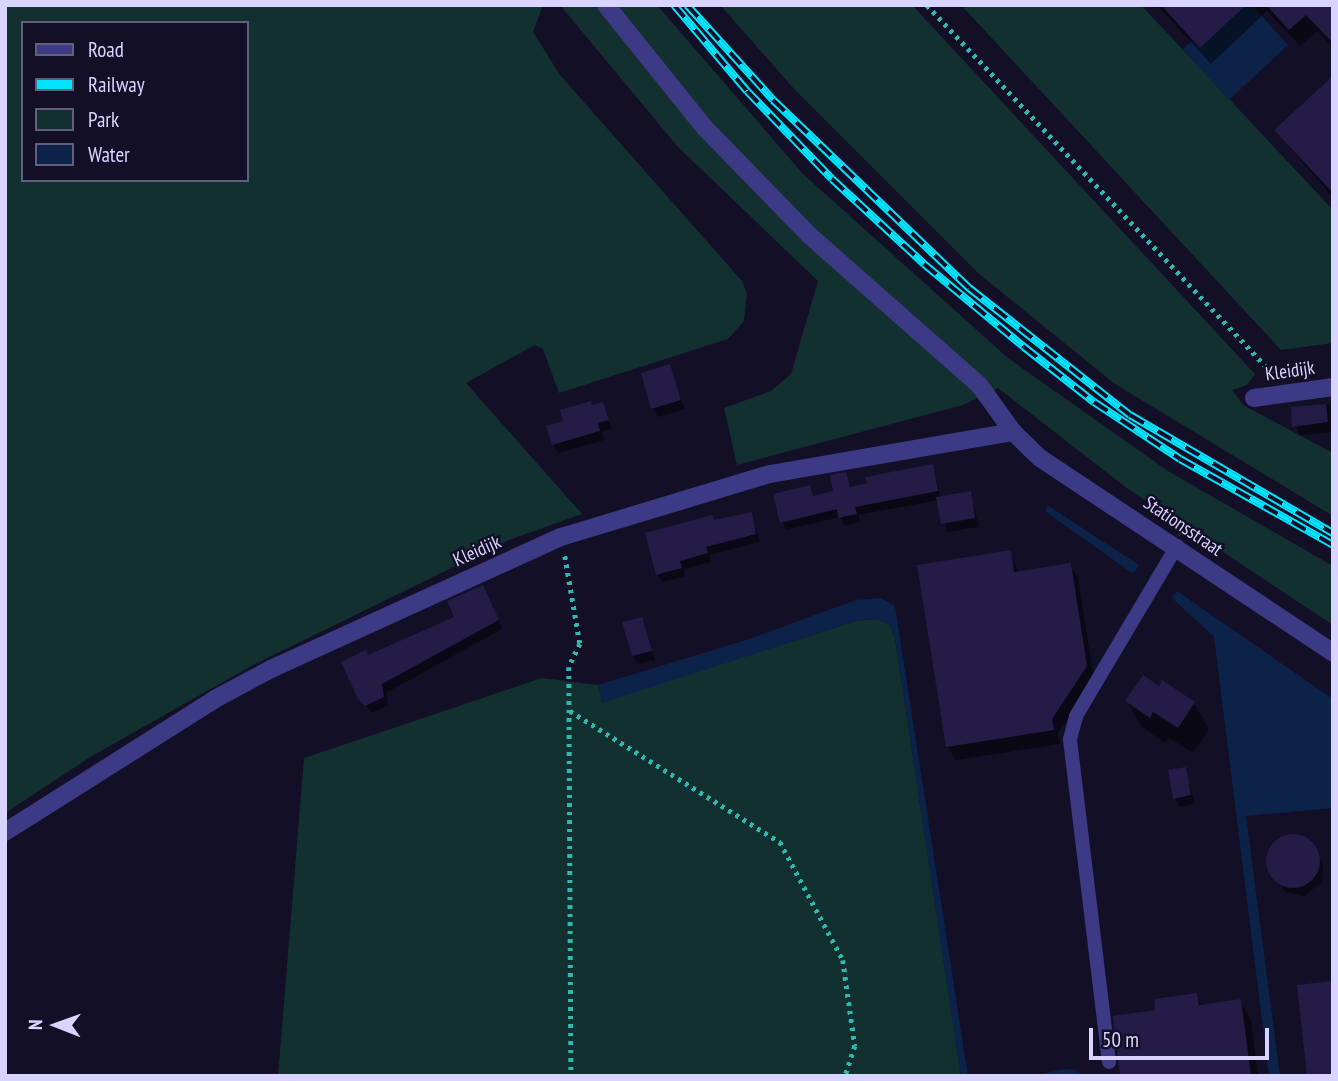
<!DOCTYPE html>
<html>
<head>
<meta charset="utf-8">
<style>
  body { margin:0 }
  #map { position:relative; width:1338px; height:1081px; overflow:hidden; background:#130f26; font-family:"PT Sans Narrow",sans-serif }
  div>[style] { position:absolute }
  .green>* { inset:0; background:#12302f }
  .water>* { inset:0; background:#0c2248 }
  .shadow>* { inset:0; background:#0007 }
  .building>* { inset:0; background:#241b47 }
  .round { border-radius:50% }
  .path>* { height:4.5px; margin-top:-2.25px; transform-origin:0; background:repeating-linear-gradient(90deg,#2fb8b0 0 3.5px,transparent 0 8.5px) }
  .lane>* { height:14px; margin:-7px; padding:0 7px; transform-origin:7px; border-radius:7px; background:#3d3a85 }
  .street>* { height:18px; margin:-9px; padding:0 9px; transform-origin:9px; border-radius:9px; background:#3d3a85 }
  .rail>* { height:8px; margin-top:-4px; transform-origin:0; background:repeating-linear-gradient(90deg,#130f26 0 16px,#00e5ff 0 32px); box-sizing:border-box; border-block:2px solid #00e5ff }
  span { translate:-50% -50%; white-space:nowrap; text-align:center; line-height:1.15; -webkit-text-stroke:5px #130f26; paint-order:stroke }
  .street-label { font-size:19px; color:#d9d4ff }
  .frame { position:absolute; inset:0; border:7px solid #d9d4ff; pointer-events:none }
  .legend { position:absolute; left:21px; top:21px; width:228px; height:161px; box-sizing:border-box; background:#130f26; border:2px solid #625e7d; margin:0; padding:9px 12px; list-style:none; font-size:21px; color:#d9d4ff }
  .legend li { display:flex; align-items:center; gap:14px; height:35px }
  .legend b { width:35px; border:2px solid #625e7d }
  .north { position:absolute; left:21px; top:990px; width:70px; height:70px; -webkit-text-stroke:5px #130f26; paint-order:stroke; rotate:271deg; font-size:19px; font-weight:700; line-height:28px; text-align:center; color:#d9d4ff }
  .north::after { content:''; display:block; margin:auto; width:24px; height:32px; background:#d9d4ff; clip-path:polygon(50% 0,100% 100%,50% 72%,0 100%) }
  .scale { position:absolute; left:1089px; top:1028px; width:180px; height:32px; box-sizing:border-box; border:4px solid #d9d4ff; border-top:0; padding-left:9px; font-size:21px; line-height:24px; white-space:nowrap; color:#d9d4ff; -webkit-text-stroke:5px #130f26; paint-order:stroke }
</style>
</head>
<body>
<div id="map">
  <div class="green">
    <i style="clip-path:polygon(evenodd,5px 5px,543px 5px,533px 32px,560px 75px,742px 281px,747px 294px,744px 321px,728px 339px,559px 393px,543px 349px,535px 345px,466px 383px,582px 514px,509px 540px,255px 664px,92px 756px,5px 813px,5px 5px,23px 23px,247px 23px,247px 180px,23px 180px,23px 23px)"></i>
    <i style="clip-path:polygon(560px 5px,657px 5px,803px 174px,1008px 358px,1168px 471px,1333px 566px,1333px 625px,1128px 489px,998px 388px,963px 405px,737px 465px,724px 408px,771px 391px,791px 374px,818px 281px,678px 147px)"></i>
    <i style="clip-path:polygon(720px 5px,912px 5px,1255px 374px,1247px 385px,1232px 390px,1243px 405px,1333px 453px,1333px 516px,1115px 384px,978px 273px,795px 90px)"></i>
    <i style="clip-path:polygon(961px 5px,1141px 5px,1333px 210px,1333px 343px,1281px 350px)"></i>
    <i style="clip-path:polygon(876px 619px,889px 624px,895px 638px,961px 1076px,278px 1076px,304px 758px,542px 678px,598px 685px,602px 702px,856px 621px)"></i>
  </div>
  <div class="water">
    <i style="clip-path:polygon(1231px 5px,1252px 5px,1288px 45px,1229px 100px,1183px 49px)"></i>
    <i style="clip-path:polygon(1047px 505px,1139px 565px,1136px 570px,1132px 573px,1046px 512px)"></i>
    <i style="clip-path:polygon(1177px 591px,1333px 699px,1333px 808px,1246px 816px,1280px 1076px,1269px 1076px,1214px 637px,1172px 598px)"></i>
    <i style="clip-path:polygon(881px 598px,895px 606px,968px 1076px,960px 1072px,895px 638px,889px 624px,876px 619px,856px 621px,602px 703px,598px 685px,746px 640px,856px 600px)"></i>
    <i style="clip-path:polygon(1074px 1069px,1084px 1076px,1033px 1076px,1060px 1070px)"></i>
  </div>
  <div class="shadow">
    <i style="clip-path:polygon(1157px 5px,1333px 5px,1333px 48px,1317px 31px,1300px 46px,1267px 11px,1211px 64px)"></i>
    <i style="clip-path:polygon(1333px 78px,1333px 198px,1276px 131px)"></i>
    <i style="clip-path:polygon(669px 366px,685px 409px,658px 417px,653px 408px)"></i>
    <i style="clip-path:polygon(602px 404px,612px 429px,602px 432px,604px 440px,558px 453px,553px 444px,565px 422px)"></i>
    <i style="clip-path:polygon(1333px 404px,1333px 432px,1299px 435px,1293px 409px)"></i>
    <i style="clip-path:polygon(932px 466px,941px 498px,970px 493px,979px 527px,947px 532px,939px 500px,858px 515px,860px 522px,845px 526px,840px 517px,786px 530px,782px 522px,809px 487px,814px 497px,835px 492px,845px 474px,851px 488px)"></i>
    <i style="clip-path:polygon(751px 514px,760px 542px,709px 555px,711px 562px,684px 569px,685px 576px,662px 582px,657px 574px,714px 522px)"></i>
    <i style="clip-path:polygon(1010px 552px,1019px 573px,1070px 565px,1078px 578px,1094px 680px,1058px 733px,1060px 744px,956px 760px,948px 747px)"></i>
    <i style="clip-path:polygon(487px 596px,502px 629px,386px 693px,388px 706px,371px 713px,343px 662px,368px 657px,457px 618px)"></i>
    <i style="clip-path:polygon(641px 619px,655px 660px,638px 664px,633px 656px)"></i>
    <i style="clip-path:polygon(1163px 682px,1194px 703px,1209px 729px,1193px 753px,1168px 737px,1165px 743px,1142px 727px,1127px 701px,1159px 688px)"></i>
    <i style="clip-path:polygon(1185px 769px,1195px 804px,1180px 807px,1175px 798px)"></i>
    <i style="clip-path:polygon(1288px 836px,1305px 838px,1323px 863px,1322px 882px,1304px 896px,1285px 892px,1269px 867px,1273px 847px)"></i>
    <i style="clip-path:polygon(1196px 995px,1202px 1006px,1240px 1001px,1251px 1019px,1258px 1076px,1123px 1076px,1157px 1012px)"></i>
  </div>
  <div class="building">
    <i style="clip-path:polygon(1161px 5px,1246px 5px,1200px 48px)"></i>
    <i style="clip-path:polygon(1266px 5px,1333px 5px,1333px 43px,1306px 15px,1289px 30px)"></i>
    <i style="clip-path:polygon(1333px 76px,1333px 193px,1274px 130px)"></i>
    <i style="clip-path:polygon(670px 364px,681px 400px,651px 409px,641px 373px)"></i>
    <i style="clip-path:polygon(591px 401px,592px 405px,603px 402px,609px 420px,598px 423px,600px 431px,552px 445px,546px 426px,563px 421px,560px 410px)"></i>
    <i style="clip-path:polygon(1326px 404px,1328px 422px,1292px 427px,1291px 407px)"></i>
    <i style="clip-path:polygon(933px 464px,938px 491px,855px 507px,857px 514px,838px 518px,837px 509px,780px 523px,773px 494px,810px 485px,813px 496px,833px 491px,830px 475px,846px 472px,850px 487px,867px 483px,865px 477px)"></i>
    <i style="clip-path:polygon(971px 491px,975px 518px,941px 524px,936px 497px)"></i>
    <i style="clip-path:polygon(752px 512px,756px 534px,706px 547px,708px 553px,680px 561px,682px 568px,656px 575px,645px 533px,712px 515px,714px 520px)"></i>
    <i style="clip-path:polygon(1011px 550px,1014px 572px,1071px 563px,1087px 666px,1052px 719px,1054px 730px,946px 747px,917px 565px)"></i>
    <i style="clip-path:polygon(483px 585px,499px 620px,382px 684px,384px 697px,365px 706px,358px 699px,341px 662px,366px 650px,368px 655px,454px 617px,447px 601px)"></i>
    <i style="clip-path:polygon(642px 617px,652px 651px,632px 656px,622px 622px)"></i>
    <i style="clip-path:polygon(1143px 675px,1159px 686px,1162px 680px,1195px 702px,1178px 728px,1153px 712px,1150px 718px,1125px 701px)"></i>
    <i style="clip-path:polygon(1186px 767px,1191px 795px,1173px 799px,1168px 770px)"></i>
    <i class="round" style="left:1266px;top:834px;width:54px;height:54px"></i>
    <i style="clip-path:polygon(1333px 981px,1333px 1076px,1307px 1076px,1297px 985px)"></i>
    <i style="clip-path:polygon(1197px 993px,1199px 1005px,1241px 999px,1251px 1076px,1120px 1076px,1113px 1016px,1155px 1010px,1154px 999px)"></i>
  </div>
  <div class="path">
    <i style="left:927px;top:5px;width:507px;rotate:46.84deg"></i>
    <i style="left:565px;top:556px;width:89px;rotate:80.3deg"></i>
    <i style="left:580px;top:644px;width:25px;rotate:116deg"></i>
    <i style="left:569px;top:667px;width:409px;rotate:89.7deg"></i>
    <i style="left:570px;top:711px;width:248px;rotate:32deg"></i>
    <i style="left:780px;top:842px;width:134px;rotate:61.9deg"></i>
    <i style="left:843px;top:960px;width:87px;rotate:82.1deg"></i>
    <i style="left:855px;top:1046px;width:32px;rotate:108deg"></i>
  </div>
  <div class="lane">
    <i style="left:1109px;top:1062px;width:325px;rotate:-96.9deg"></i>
    <i style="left:1070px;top:739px;width:24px;rotate:-75deg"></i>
    <i style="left:1076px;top:716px;width:198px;rotate:-59.3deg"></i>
  </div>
  <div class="street">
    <i style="left:606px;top:5px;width:158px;rotate:51.2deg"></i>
    <i style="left:705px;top:128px;width:149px;rotate:45.8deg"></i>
    <i style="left:809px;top:235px;width:228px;rotate:41.4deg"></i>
    <i style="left:980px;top:386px;width:57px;rotate:54.3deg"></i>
    <i style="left:1013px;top:432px;width:37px;rotate:44deg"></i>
    <i style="left:1040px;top:458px;width:352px;rotate:33.6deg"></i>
    <i style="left:1254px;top:398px;width:80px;rotate:-7.9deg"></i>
    <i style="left:5px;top:832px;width:249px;rotate:-32.3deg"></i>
    <i style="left:215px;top:699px;width:64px;rotate:-28.2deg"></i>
    <i style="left:271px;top:669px;width:319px;rotate:-24.5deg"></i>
    <i style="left:561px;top:537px;width:218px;rotate:-16.8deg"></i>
    <i style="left:770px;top:474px;width:247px;rotate:-9.8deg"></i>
  </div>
  <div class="rail">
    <i style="left:674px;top:5px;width:113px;rotate:49.7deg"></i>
    <i style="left:747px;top:91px;width:122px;rotate:46deg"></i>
    <i style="left:832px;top:179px;width:125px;rotate:42.7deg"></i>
    <i style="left:924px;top:264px;width:130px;rotate:39.7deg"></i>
    <i style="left:1024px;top:347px;width:89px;rotate:38.2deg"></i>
    <i style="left:1094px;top:402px;width:103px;rotate:33.5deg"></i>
    <i style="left:1180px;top:459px;width:176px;rotate:29.3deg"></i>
    <i style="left:687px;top:5px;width:128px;rotate:47.8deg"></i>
    <i style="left:773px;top:100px;width:272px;rotate:43.8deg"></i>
    <i style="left:969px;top:288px;width:205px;rotate:38.3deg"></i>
    <i style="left:1130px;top:415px;width:235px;rotate:30.2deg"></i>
  </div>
  <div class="street-label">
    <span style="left:1290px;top:371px;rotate:-8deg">Kleidijk</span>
    <span style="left:1183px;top:526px;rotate:34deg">Stationsstraat</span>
    <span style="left:477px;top:551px;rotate:-24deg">Kleidijk</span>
  </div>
  <div class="frame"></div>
  <ul class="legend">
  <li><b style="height:9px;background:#3d3a85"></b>Road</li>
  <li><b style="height:9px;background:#00e5ff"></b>Railway</li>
  <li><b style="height:19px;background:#12302f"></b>Park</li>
  <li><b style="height:19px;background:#0c2248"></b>Water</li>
  </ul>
  <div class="north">N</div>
  <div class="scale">50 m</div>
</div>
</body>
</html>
